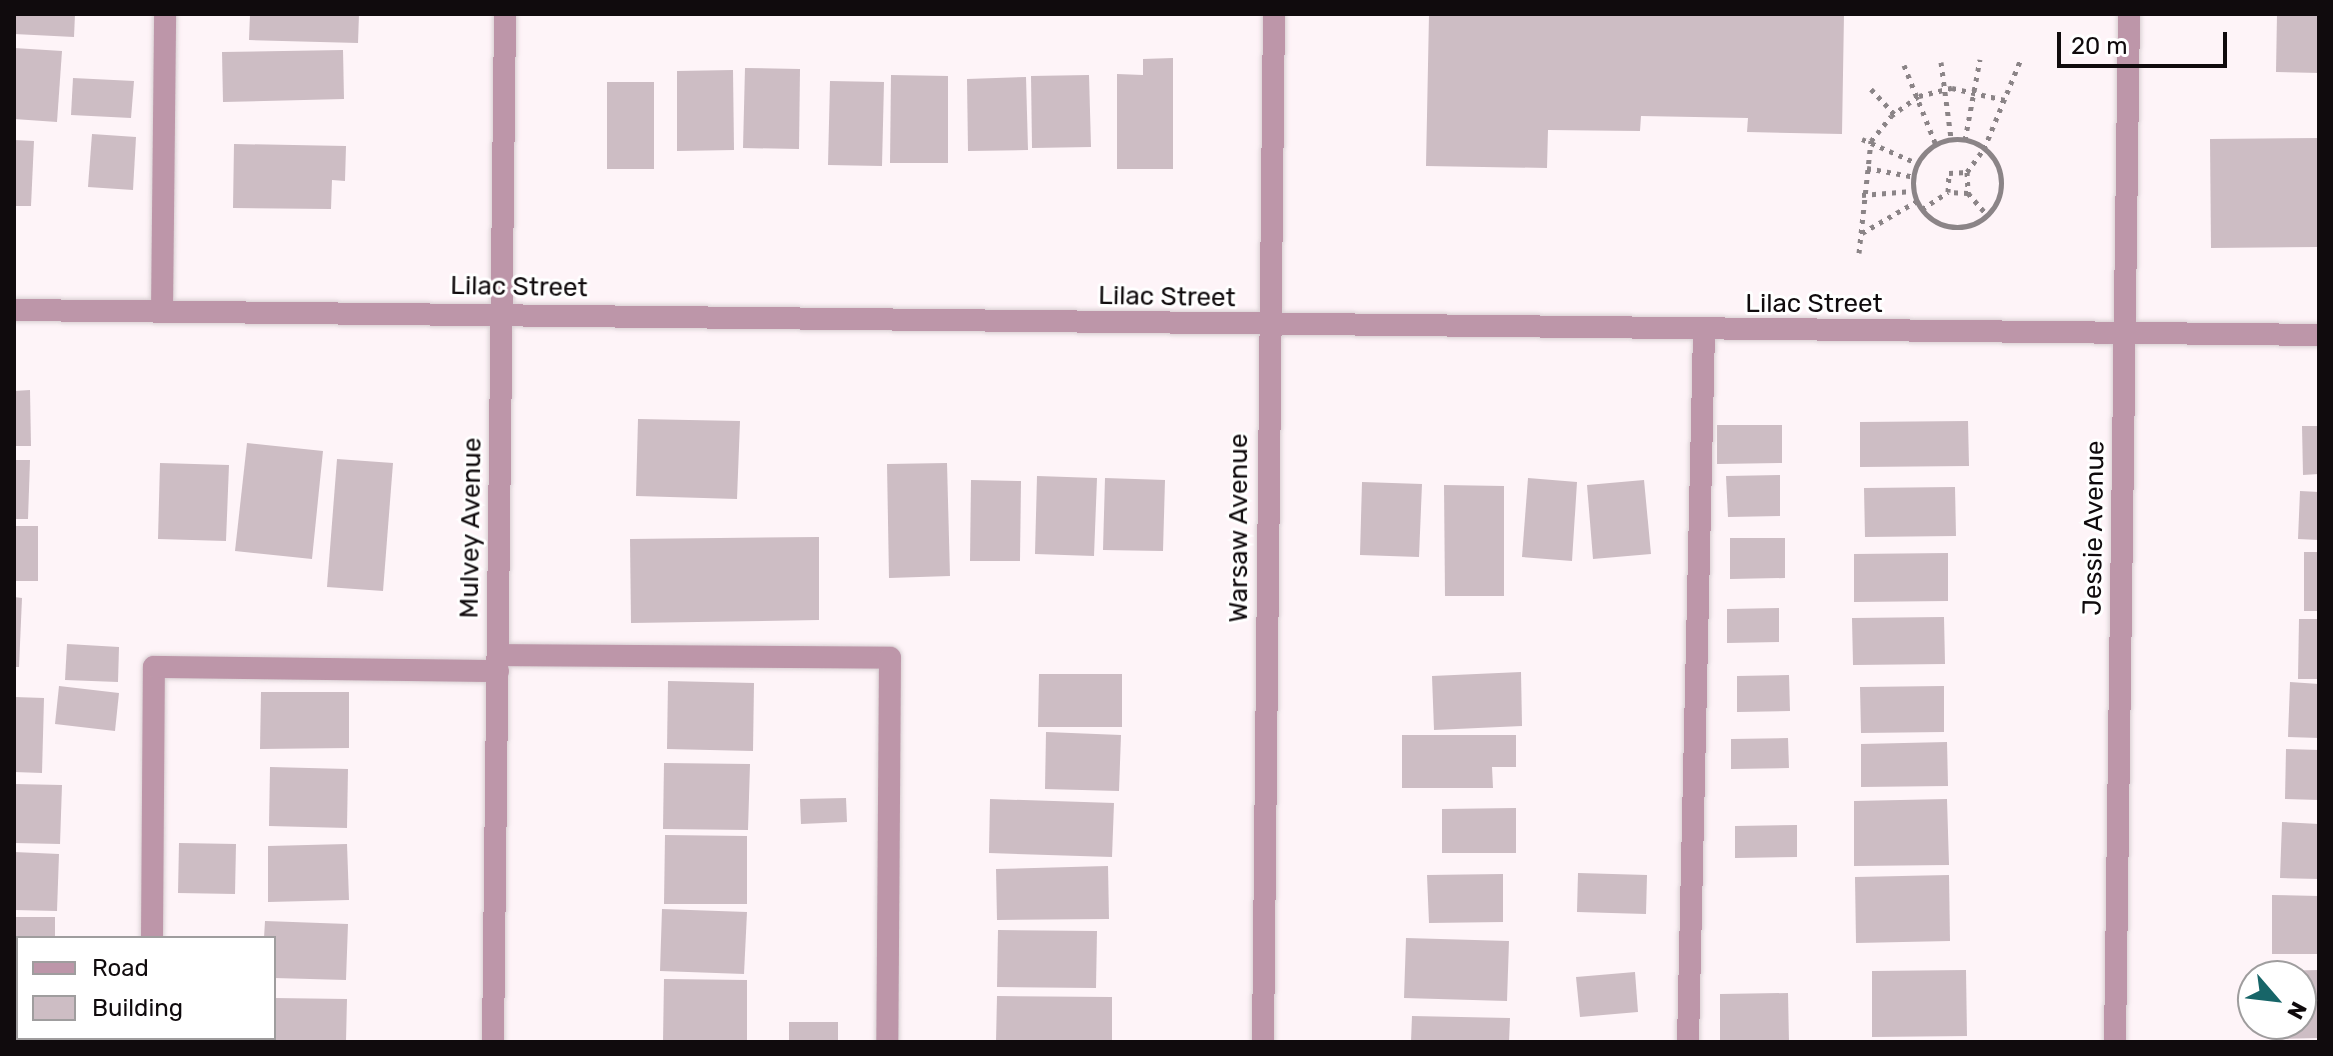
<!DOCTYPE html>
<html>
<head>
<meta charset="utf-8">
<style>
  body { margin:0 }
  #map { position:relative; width:2333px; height:1056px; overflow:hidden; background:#fef4f8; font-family:Rubik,sans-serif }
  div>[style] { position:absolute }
  .building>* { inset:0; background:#cdbdc4 }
  .path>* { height:5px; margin-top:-2.5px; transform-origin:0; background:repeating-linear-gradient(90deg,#8b8487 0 4px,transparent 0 10px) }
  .path>.ring { margin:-2.5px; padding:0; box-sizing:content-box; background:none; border:5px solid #8b8487; border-radius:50% }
  .roads { filter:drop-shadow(0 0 2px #d8cfd2) drop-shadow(0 0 2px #d8cfd2) }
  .service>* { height:22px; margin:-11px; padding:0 11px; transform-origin:11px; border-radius:11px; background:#bd96a9 }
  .minor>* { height:22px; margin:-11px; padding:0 11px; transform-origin:11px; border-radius:11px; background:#bd96a9 }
  .tertiary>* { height:22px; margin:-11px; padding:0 11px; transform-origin:11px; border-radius:11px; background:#bd96a9 }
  span { translate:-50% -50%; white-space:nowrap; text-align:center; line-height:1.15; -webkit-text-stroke:6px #fff; paint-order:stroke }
  .street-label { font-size:26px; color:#100b0d }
  .frame { position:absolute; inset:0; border:16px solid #100b0d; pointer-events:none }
  .legend { position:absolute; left:16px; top:936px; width:260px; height:104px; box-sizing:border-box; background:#fff; border:2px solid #9f9d9e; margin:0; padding:10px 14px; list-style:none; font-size:24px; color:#100b0d }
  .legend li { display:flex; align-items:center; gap:16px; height:40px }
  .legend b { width:40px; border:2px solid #9f9d9e }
  .north { position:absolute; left:2237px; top:960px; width:80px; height:80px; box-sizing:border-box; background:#fff; border:2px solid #9f9d9e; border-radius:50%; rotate:118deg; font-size:22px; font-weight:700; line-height:32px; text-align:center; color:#100b0d }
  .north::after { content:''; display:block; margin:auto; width:28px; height:36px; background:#176568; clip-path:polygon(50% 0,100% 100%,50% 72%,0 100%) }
  .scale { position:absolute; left:2057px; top:32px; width:170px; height:36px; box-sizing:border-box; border:4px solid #100b0d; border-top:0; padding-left:10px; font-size:24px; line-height:28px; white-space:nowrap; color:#100b0d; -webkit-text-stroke:6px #fff; paint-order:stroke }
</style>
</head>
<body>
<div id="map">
  <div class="building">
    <i style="clip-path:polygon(14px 14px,75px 14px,74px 37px,14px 34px)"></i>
    <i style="clip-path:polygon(250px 14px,359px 14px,358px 43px,249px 40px)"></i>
    <i style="clip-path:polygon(1429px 14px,1844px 14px,1842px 134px,1747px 132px,1748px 118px,1641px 116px,1640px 131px,1548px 130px,1547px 168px,1426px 166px)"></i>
    <i style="clip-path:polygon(2277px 14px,2319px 14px,2319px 73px,2276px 72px)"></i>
    <i style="clip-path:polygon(14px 48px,62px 51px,57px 122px,14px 119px)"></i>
    <i style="clip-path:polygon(343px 50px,344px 99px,223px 102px,222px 52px)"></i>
    <i style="clip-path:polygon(1173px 58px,1173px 169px,1117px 169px,1117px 74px,1143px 75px,1143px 59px)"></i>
    <i style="clip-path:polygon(745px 68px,800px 69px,799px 149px,743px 148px)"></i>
    <i style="clip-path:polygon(733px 70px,734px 150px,677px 151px,677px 71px)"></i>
    <i style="clip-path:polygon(891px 75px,948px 76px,948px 163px,890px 163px)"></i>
    <i style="clip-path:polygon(1089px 75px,1091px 147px,1032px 148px,1031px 76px)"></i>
    <i style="clip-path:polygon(1026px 77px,1028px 150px,968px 151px,967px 79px)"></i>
    <i style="clip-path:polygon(73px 78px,134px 81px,131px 118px,71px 115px)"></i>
    <i style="clip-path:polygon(830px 81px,884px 82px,882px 166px,828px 165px)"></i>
    <i style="clip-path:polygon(607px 82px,654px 82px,654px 169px,607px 169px)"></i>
    <i style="clip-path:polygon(92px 134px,136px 137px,133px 190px,88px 187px)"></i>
    <i style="clip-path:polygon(2319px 138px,2319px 247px,2211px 248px,2210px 139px)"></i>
    <i style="clip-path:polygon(14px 140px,34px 141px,31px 206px,14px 206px)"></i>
    <i style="clip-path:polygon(234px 144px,346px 146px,345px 181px,332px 180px,331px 209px,233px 208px)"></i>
    <i style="clip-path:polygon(30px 390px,31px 446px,14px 446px,14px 391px)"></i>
    <i style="clip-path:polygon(638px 419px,740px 421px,737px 499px,636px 496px)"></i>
    <i style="clip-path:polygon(1968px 421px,1969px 466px,1860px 467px,1860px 422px)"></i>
    <i style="clip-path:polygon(1717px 425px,1782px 425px,1782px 463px,1717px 464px)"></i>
    <i style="clip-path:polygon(2302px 426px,2319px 426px,2319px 474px,2303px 475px)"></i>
    <i style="clip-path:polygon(247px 443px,323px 451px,312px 559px,235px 551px)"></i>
    <i style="clip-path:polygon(337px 459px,393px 463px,383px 591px,327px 587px)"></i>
    <i style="clip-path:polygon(14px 460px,30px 460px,28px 519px,14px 519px)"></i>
    <i style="clip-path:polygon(160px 463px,229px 465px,226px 541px,158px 539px)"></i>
    <i style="clip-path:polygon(947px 463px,950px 576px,889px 578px,887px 464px)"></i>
    <i style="clip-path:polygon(1780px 475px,1780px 516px,1728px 517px,1726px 476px)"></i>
    <i style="clip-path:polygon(1037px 476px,1097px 478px,1094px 556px,1035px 554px)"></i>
    <i style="clip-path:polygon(1105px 478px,1165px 480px,1163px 551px,1103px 550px)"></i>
    <i style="clip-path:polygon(1528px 478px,1577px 482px,1572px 561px,1522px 557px)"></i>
    <i style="clip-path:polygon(971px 480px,1021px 481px,1020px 561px,970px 561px)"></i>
    <i style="clip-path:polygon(1644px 480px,1651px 554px,1593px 559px,1587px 485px)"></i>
    <i style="clip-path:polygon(1362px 482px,1422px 484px,1419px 557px,1360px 555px)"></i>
    <i style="clip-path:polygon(1444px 485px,1504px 486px,1504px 596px,1445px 596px)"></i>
    <i style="clip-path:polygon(1955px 487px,1956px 536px,1865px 537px,1864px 488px)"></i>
    <i style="clip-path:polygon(2300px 491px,2319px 492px,2319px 540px,2298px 539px)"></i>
    <i style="clip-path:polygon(14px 526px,38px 526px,38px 581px,14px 581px)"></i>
    <i style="clip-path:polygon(819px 537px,819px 620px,631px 623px,630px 539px)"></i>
    <i style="clip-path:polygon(1730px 538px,1785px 538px,1785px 578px,1730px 579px)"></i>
    <i style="clip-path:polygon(2304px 552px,2319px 552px,2319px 611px,2304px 611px)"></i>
    <i style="clip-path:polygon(1948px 553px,1948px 601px,1854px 602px,1854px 554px)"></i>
    <i style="clip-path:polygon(14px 597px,22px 598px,19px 667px,14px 667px)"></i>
    <i style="clip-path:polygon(1779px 608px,1779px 642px,1727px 643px,1727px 609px)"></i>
    <i style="clip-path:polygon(1944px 617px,1945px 664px,1853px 665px,1852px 618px)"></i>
    <i style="clip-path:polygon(2299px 619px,2319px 619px,2319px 679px,2298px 679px)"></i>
    <i style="clip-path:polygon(67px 644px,119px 647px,118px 682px,65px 680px)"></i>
    <i style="clip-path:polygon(1521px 672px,1522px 726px,1434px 730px,1432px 676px)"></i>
    <i style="clip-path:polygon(1039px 674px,1122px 674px,1122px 727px,1038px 727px)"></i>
    <i style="clip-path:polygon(1789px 675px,1790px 711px,1737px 712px,1737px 676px)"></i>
    <i style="clip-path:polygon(668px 681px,754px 683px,753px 751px,667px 749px)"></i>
    <i style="clip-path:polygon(2290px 682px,2319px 684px,2319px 738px,2288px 737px)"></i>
    <i style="clip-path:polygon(59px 686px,119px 693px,115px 731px,55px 724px)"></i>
    <i style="clip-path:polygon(1944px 686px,1944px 732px,1861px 733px,1860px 687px)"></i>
    <i style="clip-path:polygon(261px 692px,349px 692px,349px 748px,260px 749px)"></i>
    <i style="clip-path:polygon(14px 697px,44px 698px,42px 773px,14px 772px)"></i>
    <i style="clip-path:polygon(1046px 732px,1121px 735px,1119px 791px,1045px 789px)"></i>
    <i style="clip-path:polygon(1402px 735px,1516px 735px,1516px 767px,1492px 767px,1493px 788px,1402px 788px)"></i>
    <i style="clip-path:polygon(1788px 738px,1789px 768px,1731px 769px,1731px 739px)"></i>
    <i style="clip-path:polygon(1947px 742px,1948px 786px,1861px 787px,1861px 744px)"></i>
    <i style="clip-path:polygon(2286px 749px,2319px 750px,2319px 800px,2285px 799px)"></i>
    <i style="clip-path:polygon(664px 763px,750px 764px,748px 830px,663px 829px)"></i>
    <i style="clip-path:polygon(270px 767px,348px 769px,347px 828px,269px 826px)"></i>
    <i style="clip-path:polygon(14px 784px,62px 785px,60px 844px,14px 843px)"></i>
    <i style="clip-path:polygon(846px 798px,847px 822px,801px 824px,800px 799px)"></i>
    <i style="clip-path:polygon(990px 799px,1114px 803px,1112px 857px,989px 853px)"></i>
    <i style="clip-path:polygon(1947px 799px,1949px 865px,1854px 866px,1854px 801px)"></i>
    <i style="clip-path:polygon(1516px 808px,1516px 853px,1442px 853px,1442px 809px)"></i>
    <i style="clip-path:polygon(2282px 822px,2319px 824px,2319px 879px,2280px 878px)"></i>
    <i style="clip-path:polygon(1797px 825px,1797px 857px,1735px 858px,1735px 826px)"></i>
    <i style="clip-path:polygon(665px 835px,747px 836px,747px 904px,664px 904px)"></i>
    <i style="clip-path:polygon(179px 843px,236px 844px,235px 894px,178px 893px)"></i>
    <i style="clip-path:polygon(347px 844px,349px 900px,268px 902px,268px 846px)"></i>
    <i style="clip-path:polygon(14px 852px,59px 854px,57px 911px,14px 910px)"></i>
    <i style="clip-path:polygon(1108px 866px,1109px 919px,997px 920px,996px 869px)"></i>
    <i style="clip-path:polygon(1578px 873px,1647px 875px,1646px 914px,1577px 912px)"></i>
    <i style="clip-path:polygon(1503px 874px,1503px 922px,1429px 923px,1427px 875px)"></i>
    <i style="clip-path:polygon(1949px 875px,1950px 941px,1856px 943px,1855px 877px)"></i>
    <i style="clip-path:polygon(2272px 895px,2319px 896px,2319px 954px,2272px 954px)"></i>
    <i style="clip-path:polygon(662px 909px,747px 912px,744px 974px,660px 971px)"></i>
    <i style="clip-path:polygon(14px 917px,55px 917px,55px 938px,18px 938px,18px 975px)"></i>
    <i style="clip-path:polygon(265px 921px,348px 924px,346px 980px,274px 978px,274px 938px,264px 938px)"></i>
    <i style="clip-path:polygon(998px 930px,1097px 931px,1096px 988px,997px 987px)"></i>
    <i style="clip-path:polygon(1406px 938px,1509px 941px,1507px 1001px,1404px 998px)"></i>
    <i style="clip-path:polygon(1966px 970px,1967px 1036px,1872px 1037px,1872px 971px)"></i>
    <i style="clip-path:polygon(2319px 970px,2319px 1038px,2270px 1039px,2270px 1024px,2301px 1024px,2301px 976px,2271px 971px)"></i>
    <i style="clip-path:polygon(1635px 972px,1638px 1012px,1580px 1017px,1576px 977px)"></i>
    <i style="clip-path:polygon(664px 979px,747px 980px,747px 1042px,663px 1042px)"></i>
    <i style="clip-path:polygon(14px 985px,18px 985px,18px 1040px,14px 1040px)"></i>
    <i style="clip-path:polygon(1788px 993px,1789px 1042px,1720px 1042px,1720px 994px)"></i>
    <i style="clip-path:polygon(997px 996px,1112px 997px,1112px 1042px,996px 1042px)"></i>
    <i style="clip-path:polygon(274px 998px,347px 999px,346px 1042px,255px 1042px,274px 1038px)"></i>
    <i style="clip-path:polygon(1412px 1016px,1510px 1018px,1509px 1042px,1411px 1042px)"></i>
    <i style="clip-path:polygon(789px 1022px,838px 1022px,838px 1042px,789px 1042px)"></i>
  </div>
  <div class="path">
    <i style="left:1941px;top:62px;width:77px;rotate:82.5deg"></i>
    <i style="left:1904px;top:65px;width:86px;rotate:68.2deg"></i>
    <i style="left:1871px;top:89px;width:34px;rotate:47deg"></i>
    <i style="left:1862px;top:139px;width:62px;rotate:23.7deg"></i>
    <i class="ring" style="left:1913px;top:139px;width:83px;height:83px"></i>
    <i style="left:1965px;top:140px;width:82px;rotate:-79.5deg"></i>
    <i style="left:1867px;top:168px;width:49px;rotate:10.6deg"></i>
    <i style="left:1967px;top:172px;width:29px;rotate:-54deg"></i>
    <i style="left:1984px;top:149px;width:97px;rotate:-67.7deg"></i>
    <i style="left:1968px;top:193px;width:20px;rotate:-177deg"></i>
    <i style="left:1948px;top:192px;width:19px;rotate:-87deg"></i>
    <i style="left:1949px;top:173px;width:18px;rotate:-3deg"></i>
    <i style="left:1967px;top:172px;width:21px;rotate:87deg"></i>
    <i style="left:1968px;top:193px;width:29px;rotate:49deg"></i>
    <i style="left:1862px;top:195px;width:50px;rotate:-4.6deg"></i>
    <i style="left:1922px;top:209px;width:31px;rotate:-33deg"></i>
    <i style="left:1862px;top:233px;width:64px;rotate:-30.2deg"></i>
    <i style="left:1859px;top:253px;width:113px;rotate:-83.9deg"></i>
    <i style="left:1871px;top:141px;width:32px;rotate:-51deg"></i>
    <i style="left:1891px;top:116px;width:34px;rotate:-36deg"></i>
    <i style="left:1919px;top:96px;width:34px;rotate:-14deg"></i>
    <i style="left:1952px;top:88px;width:54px;rotate:12.8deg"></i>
  </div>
  <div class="roads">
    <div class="service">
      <i style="left:162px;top:312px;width:298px;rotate:-89.4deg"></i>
      <i style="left:498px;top:655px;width:392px;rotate:0.4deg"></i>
      <i style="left:890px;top:658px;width:384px;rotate:90.4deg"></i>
      <i style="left:152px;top:938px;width:271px;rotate:-89.6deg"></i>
      <i style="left:154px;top:667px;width:344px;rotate:0.7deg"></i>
      <i style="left:151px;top:1042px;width:4px;rotate:-90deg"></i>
      <i style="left:1688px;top:1042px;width:710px;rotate:-88.71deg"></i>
    </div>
    <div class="minor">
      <i style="left:493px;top:1042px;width:1028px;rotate:-89.33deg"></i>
      <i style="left:1263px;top:1042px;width:1028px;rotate:-89.39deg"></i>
      <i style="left:2115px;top:1042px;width:1028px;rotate:-89.22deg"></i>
    </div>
    <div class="tertiary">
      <i style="left:14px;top:310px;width:2305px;rotate:0.62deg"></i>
    </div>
  </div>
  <div class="street-label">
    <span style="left:519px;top:287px;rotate:1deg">Lilac Street</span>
    <span style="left:1167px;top:297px;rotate:1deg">Lilac Street</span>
    <span style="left:1814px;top:304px">Lilac Street</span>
    <span style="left:471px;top:528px;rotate:-89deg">Mulvey Avenue</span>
    <span style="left:1239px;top:528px;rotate:-90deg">Warsaw Avenue</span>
    <span style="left:2094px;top:528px;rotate:-89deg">Jessie Avenue</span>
  </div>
  <div class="frame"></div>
  <ul class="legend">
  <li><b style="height:10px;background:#bd96a9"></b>Road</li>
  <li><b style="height:22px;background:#cdbdc4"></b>Building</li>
  </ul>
  <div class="north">N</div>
  <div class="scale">20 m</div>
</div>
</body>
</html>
